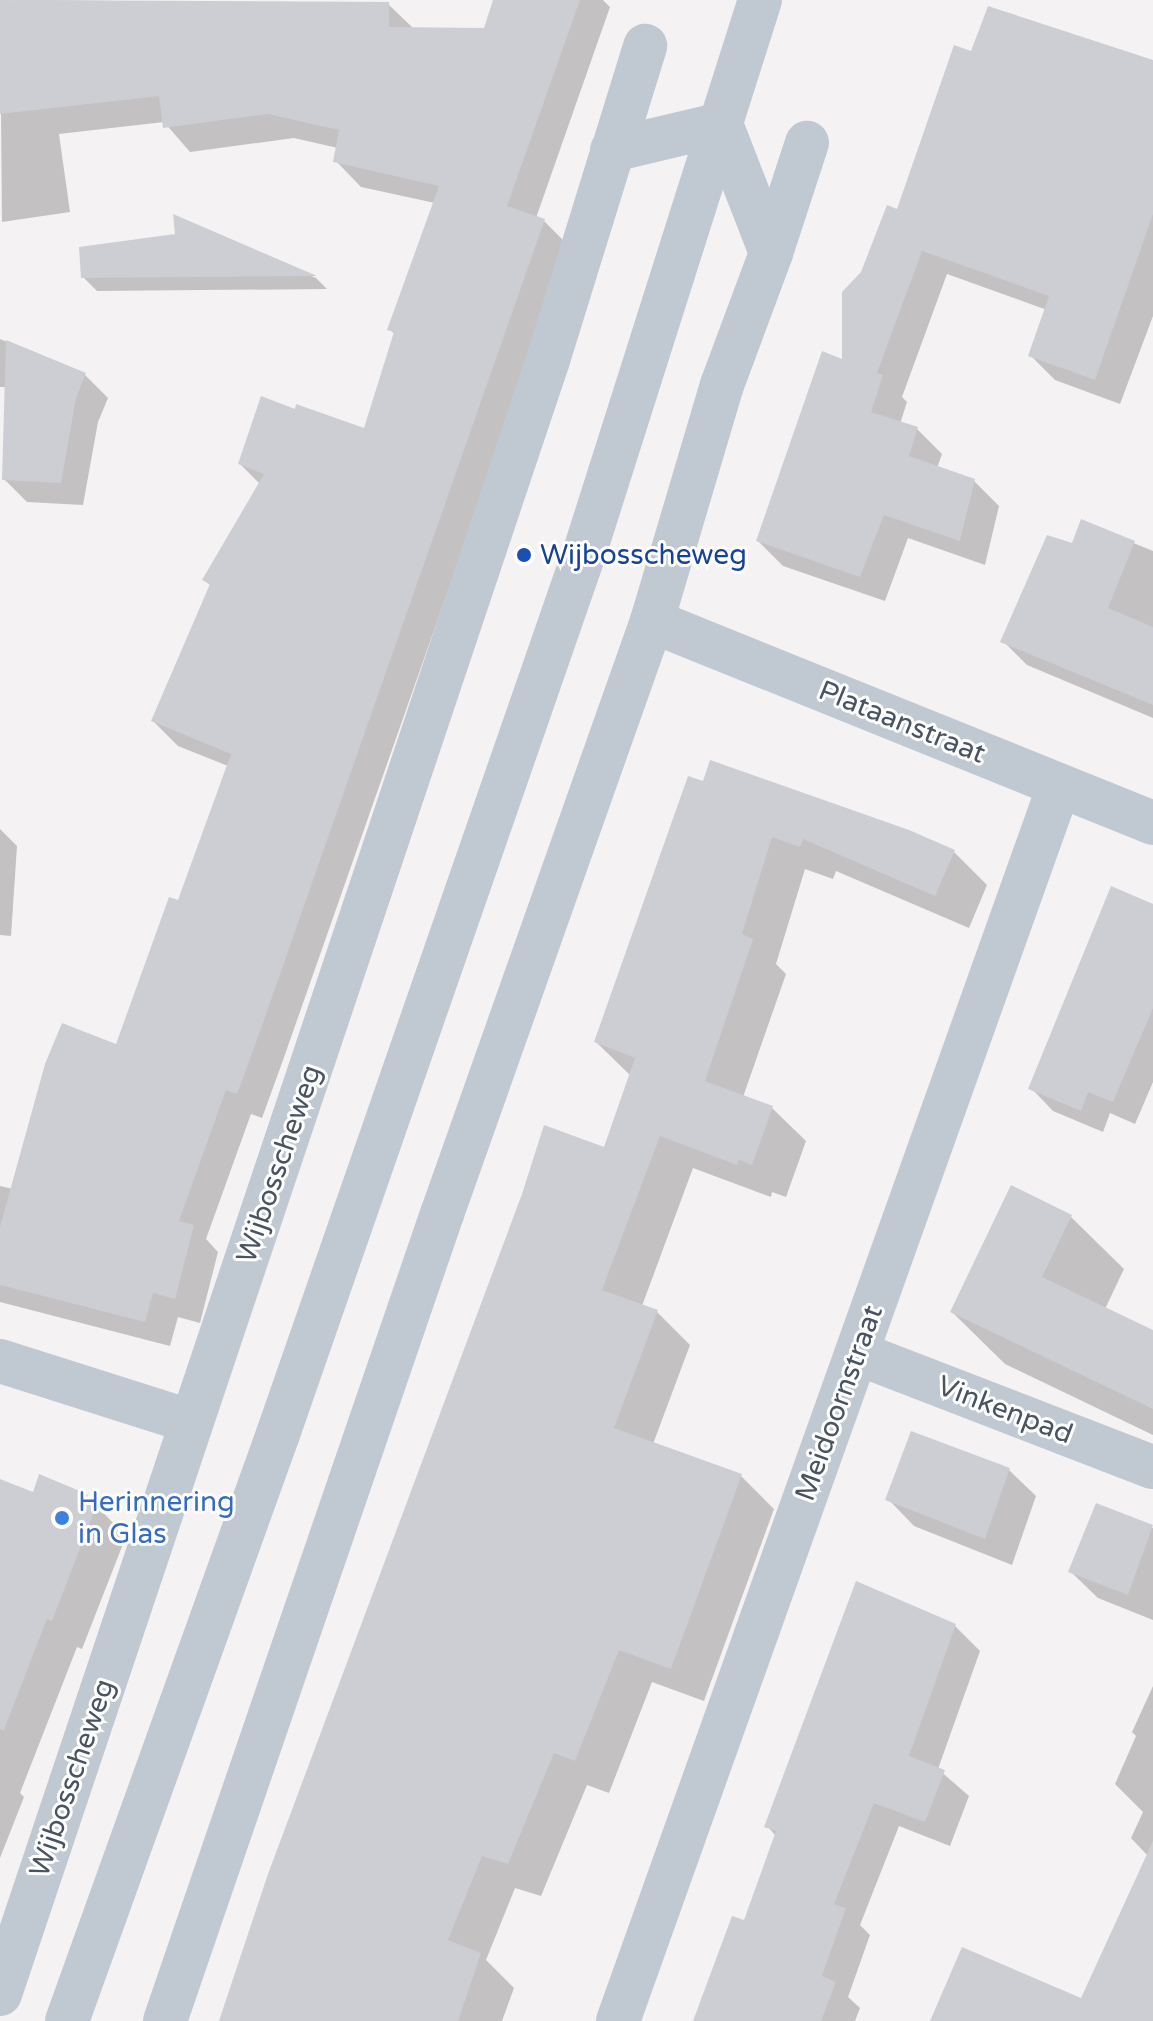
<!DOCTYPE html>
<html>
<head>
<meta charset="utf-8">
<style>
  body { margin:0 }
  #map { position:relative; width:1153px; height:2021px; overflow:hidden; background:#f4f2f2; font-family:"Varela Round",sans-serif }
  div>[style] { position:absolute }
  .shadow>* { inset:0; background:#0003 }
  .building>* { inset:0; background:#ccced4 }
  .minor>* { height:44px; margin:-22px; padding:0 22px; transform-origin:22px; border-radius:22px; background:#c0c8d2 }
  .tertiary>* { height:44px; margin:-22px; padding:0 22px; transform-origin:22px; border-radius:22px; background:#c0c8d2 }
  .dots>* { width:22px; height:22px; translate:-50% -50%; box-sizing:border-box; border:4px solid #fff; border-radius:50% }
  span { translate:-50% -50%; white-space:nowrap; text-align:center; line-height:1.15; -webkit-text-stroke:6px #fff; paint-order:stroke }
  .transit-label { font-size:28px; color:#164399 }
  .left { translate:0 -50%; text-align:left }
  .street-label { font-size:28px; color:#495361 }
  .shop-label { font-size:28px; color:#366cbe }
</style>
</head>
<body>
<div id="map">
  <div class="shadow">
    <i style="clip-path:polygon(22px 0,388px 4px,414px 29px,485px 30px,496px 0,603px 0,610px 7px,536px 218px,544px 221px,569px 246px,282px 1063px,262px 1118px,251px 1114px,206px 1239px,218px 1252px,200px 1323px,178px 1317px,170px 1346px,0 1302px,0 1186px,13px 1189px,118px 1047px,179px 903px,228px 766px,178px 746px,153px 721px,211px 586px,204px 580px,260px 484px,240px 464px,297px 412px,365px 431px,395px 335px,390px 329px,435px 203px,361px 187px,336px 161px,338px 148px,294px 138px,190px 152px,164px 122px,59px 134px,70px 212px,2px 222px,0 3px)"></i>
    <i style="clip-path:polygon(1153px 116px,1153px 316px,1120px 404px,1055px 380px,1030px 355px,1047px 310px,947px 274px,902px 397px,907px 402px,900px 424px,917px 429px,942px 454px,937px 468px,974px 481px,999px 506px,985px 565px,908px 538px,885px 601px,783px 566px,758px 541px,844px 362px,862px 273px,898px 211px)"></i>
    <i style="clip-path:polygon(175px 218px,316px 278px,327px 289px,97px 291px,83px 277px,177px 235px)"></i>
    <i style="clip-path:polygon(0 339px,85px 375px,108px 398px,98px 422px,83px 505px,27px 502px,4px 479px,6px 387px,0 387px)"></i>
    <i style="clip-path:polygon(1082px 522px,1153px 551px,1153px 718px,1027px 665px,1003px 641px,1073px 545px)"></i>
    <i style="clip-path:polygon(690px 779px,954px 852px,987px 885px,969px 928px,836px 871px,833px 879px,805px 869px,776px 964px,786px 974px,743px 1097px,772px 1108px,806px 1141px,786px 1197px,772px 1192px,771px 1197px,693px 1168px,642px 1306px,657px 1312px,690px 1345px,653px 1444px,741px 1476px,774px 1509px,704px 1701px,652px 1682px,609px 1793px,587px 1785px,541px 1896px,515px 1888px,486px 1960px,514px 1988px,502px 2021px,220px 2021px,605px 1149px,631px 1076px,596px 1042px)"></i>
    <i style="clip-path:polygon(0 829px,17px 846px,11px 936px,0 935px)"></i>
    <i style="clip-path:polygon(1153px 906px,1153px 1082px,1135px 1124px,1110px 1113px,1103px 1132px,1053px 1111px,1031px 1088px)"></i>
    <i style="clip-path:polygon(1071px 1217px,1124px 1269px,1105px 1309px,1153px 1332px,1153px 1435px,1005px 1364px,952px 1312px)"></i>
    <i style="clip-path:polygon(1009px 1470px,1036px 1496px,1012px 1565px,914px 1526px,888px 1499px)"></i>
    <i style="clip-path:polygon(0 1481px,34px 1494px,86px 1495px,116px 1526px,123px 1544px,82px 1649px,77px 1647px,20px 1793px,24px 1797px,0 1858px)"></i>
    <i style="clip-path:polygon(1097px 1505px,1153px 1528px,1153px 1620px,1098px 1598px,1071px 1572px)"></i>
    <i style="clip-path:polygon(954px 1625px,980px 1651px,938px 1769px,969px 1796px,950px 1846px,899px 1826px,860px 1925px,870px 1935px,848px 1997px,860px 2008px,855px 2021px,696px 2021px,745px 1923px,776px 1836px,767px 1826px)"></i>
    <i style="clip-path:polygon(1153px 1686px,1153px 2021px,973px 2021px,1082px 2000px,1148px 1856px,1131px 1838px,1143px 1812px,1115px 1784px,1136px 1736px,1132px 1732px)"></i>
  </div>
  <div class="building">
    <i style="clip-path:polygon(0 0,389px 2px,389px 27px,484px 28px,493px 0,580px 0,507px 206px,545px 219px,258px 1037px,237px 1094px,226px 1090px,179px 1221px,194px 1225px,175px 1299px,153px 1293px,145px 1322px,0 1285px,0 1227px,45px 1064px,62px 1023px,116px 1044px,169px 897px,178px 900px,231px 754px,151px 721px,210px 584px,202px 580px,264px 474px,238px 464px,261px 396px,295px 409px,296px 404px,364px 428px,394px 332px,387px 330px,439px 186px,333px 162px,339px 130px,268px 114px,163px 128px,159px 96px,0 114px)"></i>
    <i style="clip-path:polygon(988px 6px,1153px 60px,1153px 214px,1095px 380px,1028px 356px,1049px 296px,922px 251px,877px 373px,883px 375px,871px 412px,918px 427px,909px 456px,975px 479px,960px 541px,884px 515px,860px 577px,756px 541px,822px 351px,842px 359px,842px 292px,861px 272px,887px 205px,897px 209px,954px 45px,971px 51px)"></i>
    <i style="clip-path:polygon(173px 214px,317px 276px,81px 278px,79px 247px,175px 234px)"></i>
    <i style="clip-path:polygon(6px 340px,86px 373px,76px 398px,61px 483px,2px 480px)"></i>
    <i style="clip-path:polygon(1081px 519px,1135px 541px,1108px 608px,1153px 627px,1153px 705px,1000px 642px,1047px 535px,1072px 543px)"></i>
    <i style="clip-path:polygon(710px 760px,909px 830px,955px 850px,935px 896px,803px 839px,800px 847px,772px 837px,742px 934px,753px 939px,705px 1081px,773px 1106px,752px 1165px,739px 1160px,737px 1165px,660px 1136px,602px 1290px,658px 1310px,614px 1428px,742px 1474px,671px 1669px,619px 1650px,575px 1761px,554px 1753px,508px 1864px,482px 1856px,448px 1940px,481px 1953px,458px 2021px,219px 2021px,268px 1874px,522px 1194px,544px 1125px,604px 1147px,635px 1058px,594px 1042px,688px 776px,703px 781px)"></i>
    <i style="clip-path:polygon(1111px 886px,1153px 904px,1153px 1008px,1113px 1102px,1088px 1092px,1081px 1111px,1028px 1089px)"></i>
    <i style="clip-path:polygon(1011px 1185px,1072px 1215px,1042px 1277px,1153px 1330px,1153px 1409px,950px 1312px)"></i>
    <i style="clip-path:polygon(911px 1431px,1010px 1468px,985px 1539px,885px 1500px)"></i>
    <i style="clip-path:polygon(39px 1474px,87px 1494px,94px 1512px,52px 1621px,47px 1619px,4px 1730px,0 1729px,0 1479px,33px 1492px)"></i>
    <i style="clip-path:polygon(1096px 1503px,1153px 1525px,1128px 1595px,1068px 1572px)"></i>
    <i style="clip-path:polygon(856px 1581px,956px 1624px,909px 1756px,945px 1770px,925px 1822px,874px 1803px,834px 1904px,846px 1908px,822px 1976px,836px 1982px,821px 2021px,693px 2021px,732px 1916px,744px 1920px,776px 1831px,764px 1827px)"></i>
    <i style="clip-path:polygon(1153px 1841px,1153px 2021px,930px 2021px,962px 1947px,1081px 1998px)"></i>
  </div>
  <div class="minor">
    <i style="left:612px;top:150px;width:112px;rotate:-13.4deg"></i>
    <i style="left:721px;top:124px;width:138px;rotate:68.8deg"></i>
    <i style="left:652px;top:621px;width:540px;rotate:21.96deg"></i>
    <i style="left:857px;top:1353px;width:317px;rotate:21.1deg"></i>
    <i style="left:0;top:1361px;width:201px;rotate:17.6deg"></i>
    <i style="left:0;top:1994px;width:1723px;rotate:-71.46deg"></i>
    <i style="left:548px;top:360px;width:329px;rotate:-72.8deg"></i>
    <i style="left:165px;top:2021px;width:853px;rotate:-71.06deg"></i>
    <i style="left:442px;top:1214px;width:629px;rotate:-70.5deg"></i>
    <i style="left:652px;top:621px;width:246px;rotate:-73.5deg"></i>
    <i style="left:722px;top:385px;width:141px;rotate:-69.6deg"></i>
    <i style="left:771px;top:253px;width:116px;rotate:-71.9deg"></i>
    <i style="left:618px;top:2021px;width:1311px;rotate:-70.35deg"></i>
  </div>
  <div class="tertiary">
    <i style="left:67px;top:2021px;width:624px;rotate:-70.23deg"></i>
    <i style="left:278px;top:1434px;width:935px;rotate:-70.83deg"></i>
    <i style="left:585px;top:551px;width:578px;rotate:-72.38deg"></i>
  </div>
  <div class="dots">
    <i style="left:524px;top:555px;background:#1a4fb4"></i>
    <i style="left:62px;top:1518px;background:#3f7fe0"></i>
  </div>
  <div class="transit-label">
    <span class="left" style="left:540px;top:555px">Wijbosscheweg</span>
  </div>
  <div class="street-label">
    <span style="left:902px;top:722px;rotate:22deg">Plataanstraat</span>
    <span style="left:279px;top:1164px;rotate:-71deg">Wijbosscheweg</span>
    <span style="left:839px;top:1403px;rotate:-70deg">Meidoornstraat</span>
    <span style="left:1005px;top:1410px;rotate:21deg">Vinkenpad</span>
    <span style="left:72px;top:1778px;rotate:-71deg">Wijbosscheweg</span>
  </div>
  <div class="shop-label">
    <span class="left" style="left:78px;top:1518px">Herinnering<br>in Glas</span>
  </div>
</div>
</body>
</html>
